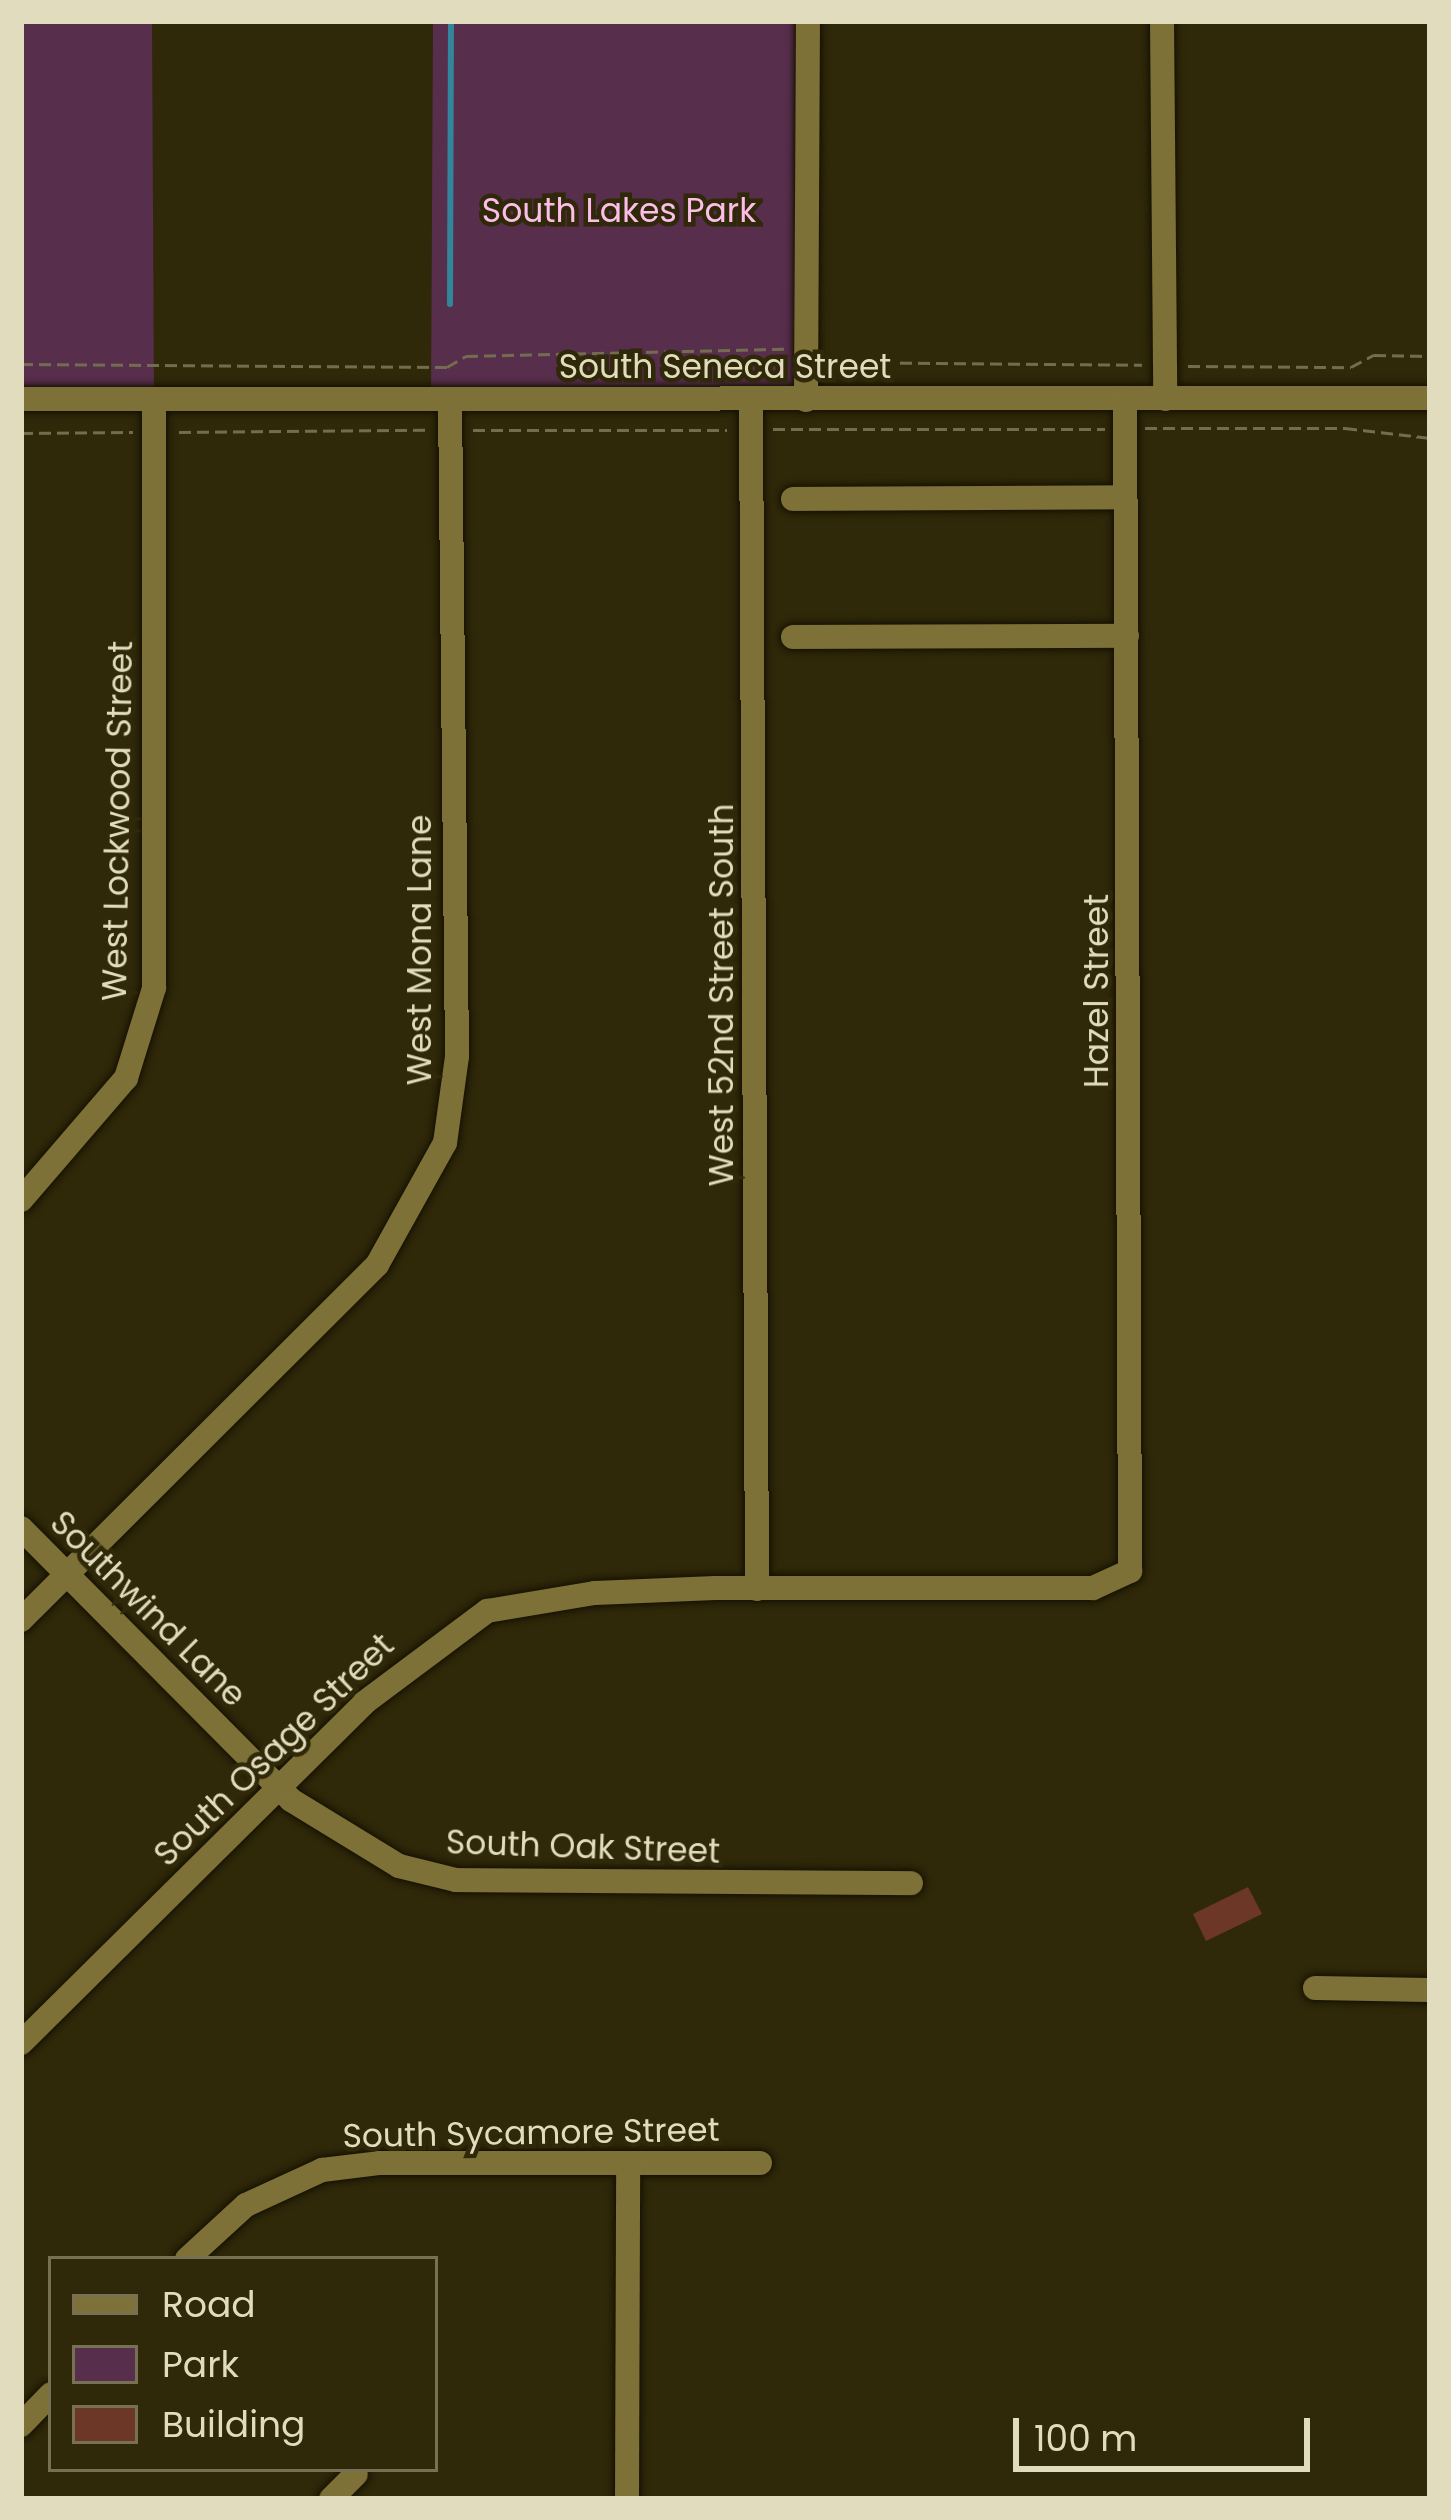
<!DOCTYPE html>
<html>
<head>
<meta charset="utf-8">
<style>
  body { margin:0 }
  #map { position:relative; width:1451px; height:2520px; overflow:hidden; background:#2f2809; font-family:Poppins,sans-serif }
  div>[style] { position:absolute }
  .green>* { inset:0; background:#572e4c }
  .stream>* { height:6px; margin:-3px; padding:0 3px; transform-origin:3px; border-radius:3px; background:#32859a }
  .building>* { inset:0; background:#6c3727 }
  .path>* { height:3px; margin-top:-1.5px; transform-origin:0; background:repeating-linear-gradient(90deg,#736c4e 0 12px,transparent 0 18px) }
  .roads { filter:drop-shadow(0 0 3px #151102) drop-shadow(0 0 3px #151102) }
  .minor>* { height:24px; margin:-12px; padding:0 12px; transform-origin:12px; border-radius:12px; background:#7d7137 }
  span { translate:-50% -50%; white-space:nowrap; text-align:center; line-height:1.15; -webkit-text-stroke:9px #2f2809; paint-order:stroke }
  .park-label { font-size:33px; color:#fcbde9 }
  .street-label { font-size:33px; color:#e2dcbf }
  .frame { position:absolute; inset:0; border:24px solid #e2dcbf; pointer-events:none }
  .legend { position:absolute; left:48px; top:2256px; width:390px; height:216px; box-sizing:border-box; background:#2f2809; border:3px solid #777052; margin:0; padding:15px 21px; list-style:none; font-size:36px; color:#e2dcbf }
  .legend li { display:flex; align-items:center; gap:24px; height:60px }
  .legend b { width:60px; border:3px solid #777052 }
  .scale { position:absolute; left:1013px; top:2418px; width:297px; height:54px; box-sizing:border-box; border:6px solid #e2dcbf; border-top:0; padding-left:15px; font-size:36px; line-height:42px; white-space:nowrap; color:#e2dcbf; -webkit-text-stroke:9px #2f2809; paint-order:stroke }
</style>
</head>
<body>
<div id="map">
  <div class="green">
    <i style="clip-path:polygon(21px 21px,152px 21px,154px 399px,21px 399px)"></i>
    <i style="clip-path:polygon(433px 21px,808px 21px,806px 400px,431px 400px)"></i>
  </div>
  <div class="stream">
    <i style="left:450px;top:304px;width:283px;rotate:-89.8deg"></i>
  </div>
  <div class="building">
    <i style="clip-path:polygon(1248px 1887px,1262px 1914px,1206px 1941px,1193px 1914px)"></i>
  </div>
  <div class="path">
    <i style="left:828px;top:362px;width:314px;rotate:0.5deg"></i>
    <i style="left:21px;top:364px;width:426px;rotate:0.4deg"></i>
    <i style="left:447px;top:367px;width:22px;rotate:-30deg"></i>
    <i style="left:466px;top:356px;width:318px;rotate:-1.3deg"></i>
    <i style="left:1188px;top:366px;width:163px;rotate:0.4deg"></i>
    <i style="left:1351px;top:367px;width:26px;rotate:-28deg"></i>
    <i style="left:1374px;top:355px;width:56px;rotate:1deg"></i>
    <i style="left:1145px;top:428px;width:200px"></i>
    <i style="left:1345px;top:428px;width:86px;rotate:6.7deg"></i>
    <i style="left:773px;top:429px;width:332px"></i>
    <i style="left:473px;top:430px;width:254px"></i>
    <i style="left:179px;top:432px;width:248px;rotate:-0.5deg"></i>
    <i style="left:21px;top:433px;width:112px;rotate:-0.5deg"></i>
  </div>
  <div class="roads">
    <div class="minor">
      <i style="left:1162px;top:21px;width:378px;rotate:89.5deg"></i>
      <i style="left:21px;top:399px;width:1409px;rotate:-0.04deg"></i>
      <i style="left:806px;top:400px;width:379px;rotate:-89.7deg"></i>
      <i style="left:751px;top:401px;width:1188px;rotate:89.71deg"></i>
      <i style="left:793px;top:499px;width:331px;rotate:-0.3deg"></i>
      <i style="left:793px;top:637px;width:334px;rotate:-0.2deg"></i>
      <i style="left:21px;top:1200px;width:161px;rotate:-49.3deg"></i>
      <i style="left:126px;top:1078px;width:94px;rotate:-72.7deg"></i>
      <i style="left:154px;top:988px;width:589px;rotate:-90deg"></i>
      <i style="left:21px;top:1528px;width:383px;rotate:45.2deg"></i>
      <i style="left:291px;top:1800px;width:127px;rotate:31.4deg"></i>
      <i style="left:399px;top:1866px;width:59px;rotate:13.8deg"></i>
      <i style="left:456px;top:1880px;width:455px;rotate:0.4deg"></i>
      <i style="left:21px;top:1620px;width:503px;rotate:-44.92deg"></i>
      <i style="left:377px;top:1265px;width:140px;rotate:-60.9deg"></i>
      <i style="left:445px;top:1143px;width:88px;rotate:-82.1deg"></i>
      <i style="left:457px;top:1056px;width:656px;rotate:-90.61deg"></i>
      <i style="left:1315px;top:1988px;width:115px;rotate:1deg"></i>
      <i style="left:21px;top:2043px;width:483px;rotate:-44.7deg"></i>
      <i style="left:364px;top:1703px;width:154px;rotate:-36.8deg"></i>
      <i style="left:487px;top:1611px;width:109px;rotate:-9.5deg"></i>
      <i style="left:595px;top:1593px;width:120px;rotate:-2.4deg"></i>
      <i style="left:715px;top:1588px;width:378px"></i>
      <i style="left:1093px;top:1588px;width:41px;rotate:-24.7deg"></i>
      <i style="left:1130px;top:1571px;width:1172px;rotate:-90.24deg"></i>
      <i style="left:187px;top:2259px;width:80px;rotate:-42.5deg"></i>
      <i style="left:246px;top:2205px;width:84px;rotate:-24.7deg"></i>
      <i style="left:322px;top:2170px;width:57px;rotate:-7deg"></i>
      <i style="left:379px;top:2163px;width:381px"></i>
      <i style="left:21px;top:2425px;width:43px;rotate:-45.9deg"></i>
      <i style="left:331px;top:2499px;width:35px;rotate:-45deg"></i>
      <i style="left:627px;top:2499px;width:336px;rotate:-89.8deg"></i>
    </div>
  </div>
  <div class="park-label">
    <span style="left:619px;top:211px">South Lakes Park</span>
  </div>
  <div class="street-label">
    <span style="left:725px;top:367px">South Seneca Street</span>
    <span style="left:118px;top:821px;rotate:-89deg">West Lockwood Street</span>
    <span style="left:420px;top:950px;rotate:-90deg">West Mona Lane</span>
    <span style="left:1097px;top:991px;rotate:-90deg">Hazel Street</span>
    <span style="left:722px;top:995px;rotate:-90deg">West 52nd Street South</span>
    <span style="left:148px;top:1609px;rotate:45deg">Southwind Lane</span>
    <span style="left:274px;top:1750px;rotate:-44deg">South Osage Street</span>
    <span style="left:583px;top:1847px;rotate:2deg">South Oak Street</span>
    <span style="left:531px;top:2133px;rotate:-1deg">South Sycamore Street</span>
  </div>
  <div class="frame"></div>
  <ul class="legend">
  <li><b style="height:15px;background:#7d7137"></b>Road</li>
  <li><b style="height:33px;background:#572e4c"></b>Park</li>
  <li><b style="height:33px;background:#6c3727"></b>Building</li>
  </ul>
  <div class="scale">100 m</div>
</div>
</body>
</html>
